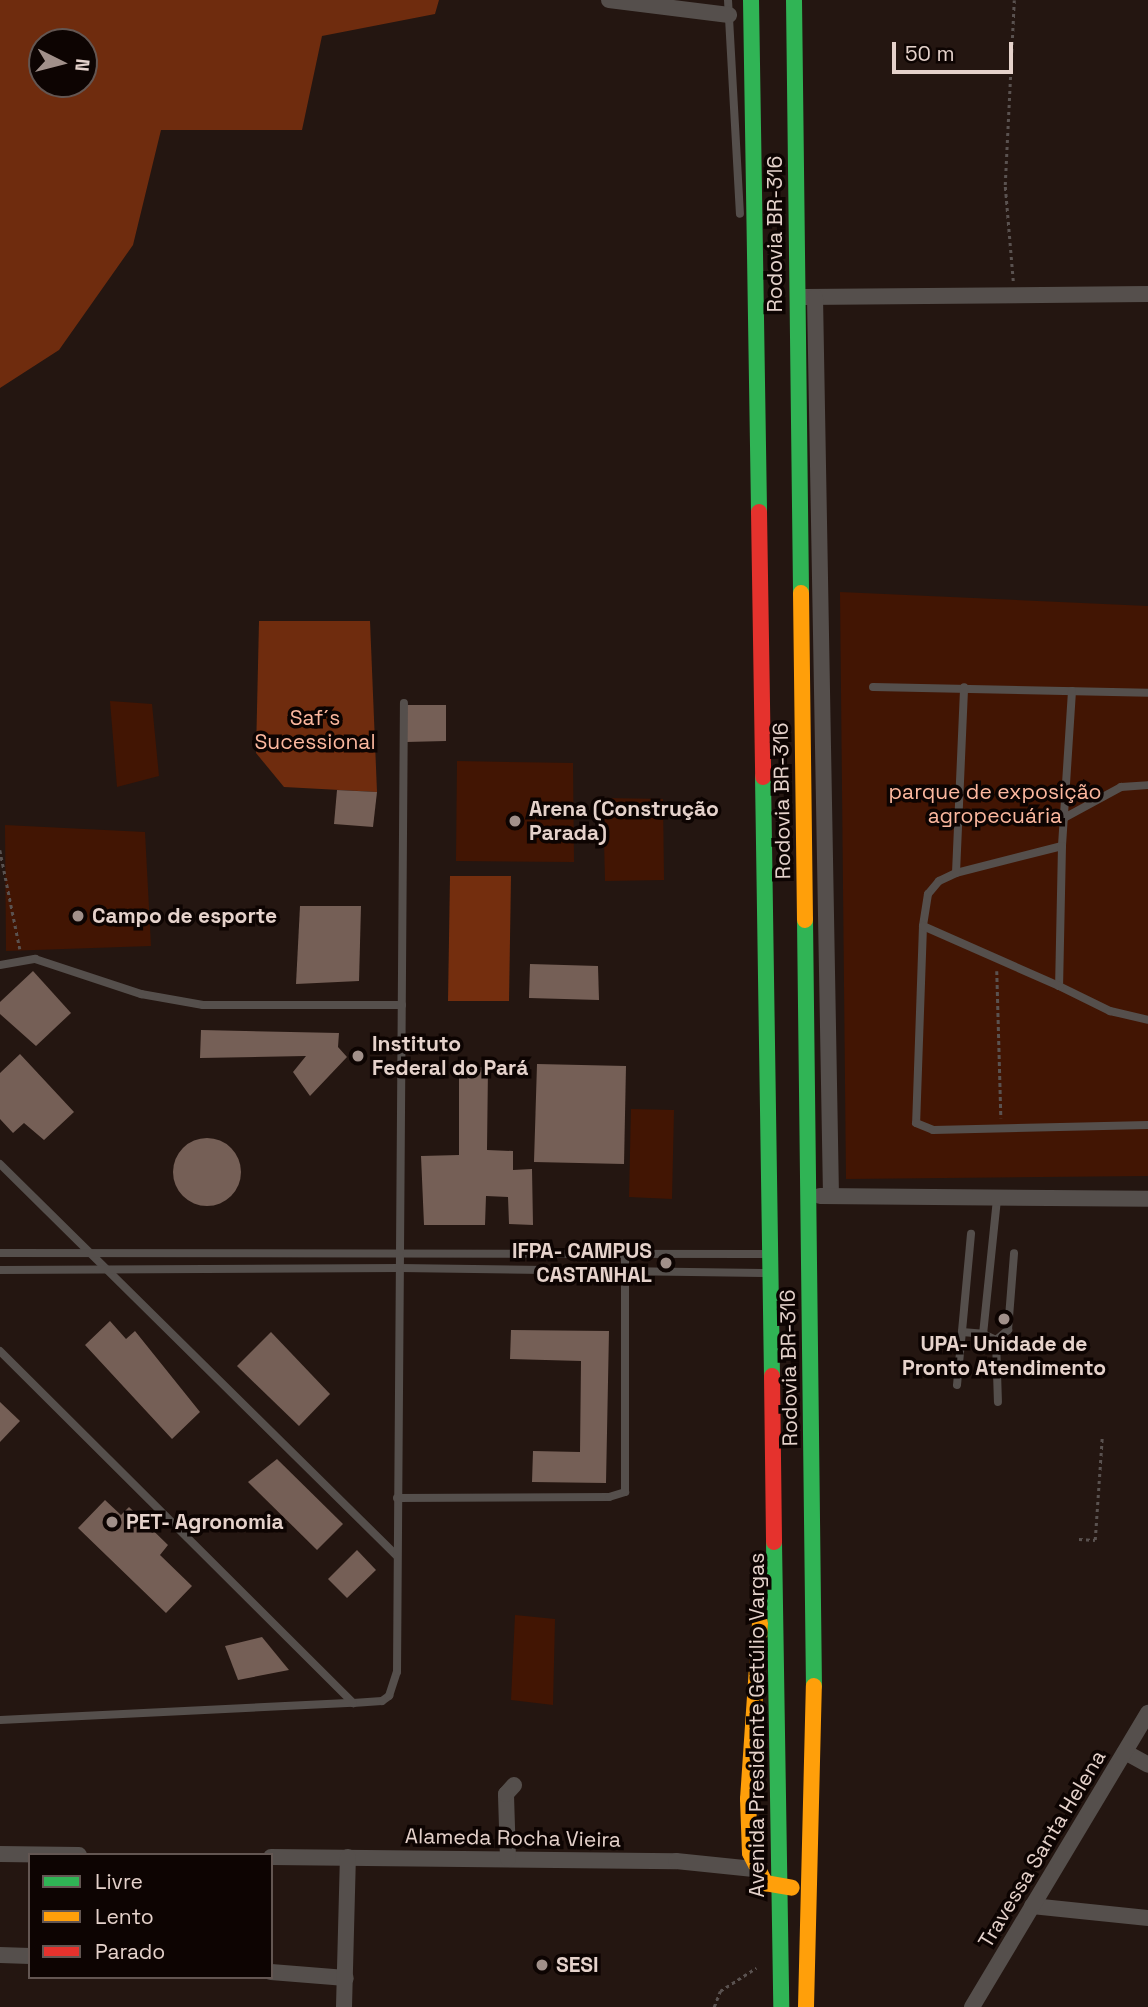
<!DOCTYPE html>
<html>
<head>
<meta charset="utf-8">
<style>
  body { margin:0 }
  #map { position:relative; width:1148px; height:2007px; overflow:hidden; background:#241611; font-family:"Space Grotesk",sans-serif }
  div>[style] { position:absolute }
  .green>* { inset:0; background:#421503 }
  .forest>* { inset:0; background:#6f2c0e }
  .water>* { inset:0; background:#742e0e }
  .building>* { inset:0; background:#755f56 }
  .round { border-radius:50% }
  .path>* { height:2.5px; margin-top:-1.25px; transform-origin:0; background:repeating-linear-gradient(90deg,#5a5250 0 3.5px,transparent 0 7px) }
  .lane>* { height:8px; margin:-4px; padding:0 4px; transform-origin:4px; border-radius:4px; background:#554f4c }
  .street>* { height:16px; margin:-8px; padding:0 8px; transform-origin:8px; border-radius:8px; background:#554f4c }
  .fast>* { height:16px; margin:-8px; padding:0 8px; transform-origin:8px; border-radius:8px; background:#30b455 }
  .slow>* { height:16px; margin:-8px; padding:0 8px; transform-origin:8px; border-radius:8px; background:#ff9f0a }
  .jam>* { height:16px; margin:-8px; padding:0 8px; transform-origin:8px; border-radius:8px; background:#e5322d }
  .dots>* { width:19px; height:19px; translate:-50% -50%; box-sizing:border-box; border:4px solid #0d0402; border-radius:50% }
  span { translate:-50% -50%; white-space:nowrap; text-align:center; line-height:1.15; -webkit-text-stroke:7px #0d0402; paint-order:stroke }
  .street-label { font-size:21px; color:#e5d2cb }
  .park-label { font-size:21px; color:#fcb89f }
  .poi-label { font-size:21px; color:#e5d2cb; font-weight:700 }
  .left { translate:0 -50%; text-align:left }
  .right { translate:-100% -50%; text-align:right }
  .legend { position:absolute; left:28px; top:1853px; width:245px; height:126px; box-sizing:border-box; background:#0d0402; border:2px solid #635652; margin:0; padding:9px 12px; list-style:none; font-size:21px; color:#e5d2cb }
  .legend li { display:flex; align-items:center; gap:14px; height:35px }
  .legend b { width:35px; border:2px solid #635652 }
  .north { position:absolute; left:28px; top:28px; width:70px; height:70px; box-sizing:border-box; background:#0d0402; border:2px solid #635652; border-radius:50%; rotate:96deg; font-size:19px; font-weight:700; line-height:28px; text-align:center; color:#e5d2cb }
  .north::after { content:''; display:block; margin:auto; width:24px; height:32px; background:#a1908a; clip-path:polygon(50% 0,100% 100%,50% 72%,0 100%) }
  .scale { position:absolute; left:892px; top:42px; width:121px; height:32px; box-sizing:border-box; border:4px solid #e5d2cb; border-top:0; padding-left:9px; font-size:21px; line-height:24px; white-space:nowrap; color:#e5d2cb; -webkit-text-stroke:5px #0d0402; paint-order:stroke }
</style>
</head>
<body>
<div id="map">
  <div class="green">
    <i style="clip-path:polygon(840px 592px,1148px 606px,1148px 1176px,846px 1179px)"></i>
    <i style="clip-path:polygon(110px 701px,152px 704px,159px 776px,117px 787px)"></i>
    <i style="clip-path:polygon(457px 761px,573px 763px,574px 862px,456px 861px)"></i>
    <i style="clip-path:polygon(603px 798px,663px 799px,664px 880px,605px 881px)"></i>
    <i style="clip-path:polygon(5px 825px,145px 832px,151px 946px,6px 951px)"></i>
    <i style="clip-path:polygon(631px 1109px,674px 1110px,672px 1199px,629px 1197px)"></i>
    <i style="clip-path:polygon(515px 1615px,555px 1619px,553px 1705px,511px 1700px)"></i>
  </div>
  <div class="forest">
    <i style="clip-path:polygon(evenodd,0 0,439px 0,435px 14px,322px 36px,302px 130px,161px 130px,133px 245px,59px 350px,0 388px,0 0,42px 42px,84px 42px,84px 84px,42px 84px,42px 42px)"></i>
    <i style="clip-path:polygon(259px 621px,370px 621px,377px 792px,284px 787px,256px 753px)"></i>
  </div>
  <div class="water">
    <i style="clip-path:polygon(450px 876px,511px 876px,509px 1001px,448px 1001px)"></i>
  </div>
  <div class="building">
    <i style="clip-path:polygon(406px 705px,446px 705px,446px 741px,406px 742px)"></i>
    <i style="clip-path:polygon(337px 790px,377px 792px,373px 827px,334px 824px)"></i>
    <i style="clip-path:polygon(300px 906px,361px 906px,359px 981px,296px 984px)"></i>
    <i style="clip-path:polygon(530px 964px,598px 966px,599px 1000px,529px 998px)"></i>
    <i style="clip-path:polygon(33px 971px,71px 1013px,36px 1046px,0 1014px,0 1002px)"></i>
    <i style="clip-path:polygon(201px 1030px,339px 1033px,338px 1047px,347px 1057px,310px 1096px,293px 1072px,306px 1056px,200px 1058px)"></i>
    <i style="clip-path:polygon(20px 1054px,74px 1112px,44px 1140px,24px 1123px,13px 1133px,0 1119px,0 1073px)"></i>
    <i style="clip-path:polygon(537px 1064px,626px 1066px,624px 1164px,534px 1162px)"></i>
    <i style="clip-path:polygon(488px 1067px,487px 1150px,513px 1151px,513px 1170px,532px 1169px,533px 1225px,509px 1224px,508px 1197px,486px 1196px,485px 1225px,424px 1225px,421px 1156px,459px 1155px,459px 1068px)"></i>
    <i class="round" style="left:173px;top:1138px;width:68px;height:68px"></i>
    <i style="clip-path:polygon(110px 1321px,126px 1339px,135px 1331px,200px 1412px,172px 1439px,85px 1345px)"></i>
    <i style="clip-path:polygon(511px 1330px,609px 1331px,606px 1483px,532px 1482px,533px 1451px,580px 1452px,581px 1361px,510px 1359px)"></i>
    <i style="clip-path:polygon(271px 1332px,330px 1394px,299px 1426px,237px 1366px)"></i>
    <i style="clip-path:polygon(0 1402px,20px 1421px,0 1442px)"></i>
    <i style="clip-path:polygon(277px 1459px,343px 1524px,317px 1550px,248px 1482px)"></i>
    <i style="clip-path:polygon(105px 1500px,121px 1515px,129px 1507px,168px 1545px,160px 1555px,192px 1586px,166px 1613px,78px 1528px)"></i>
    <i style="clip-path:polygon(357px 1550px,376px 1570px,347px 1598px,328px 1579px)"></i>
    <i style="clip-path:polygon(262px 1637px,289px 1670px,238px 1680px,225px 1646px)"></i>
  </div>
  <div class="path">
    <i style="left:1013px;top:281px;width:96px;rotate:-94.8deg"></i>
    <i style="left:1005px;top:185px;width:185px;rotate:-87.2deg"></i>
    <i style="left:0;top:850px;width:101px;rotate:78.6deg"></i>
    <i style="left:997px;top:971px;width:147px;rotate:88.4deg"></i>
    <i style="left:1079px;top:1539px;width:16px;rotate:4deg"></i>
    <i style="left:1095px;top:1540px;width:102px;rotate:-86.1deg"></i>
    <i style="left:714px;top:2007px;width:17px;rotate:-69deg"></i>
    <i style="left:720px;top:1991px;width:43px;rotate:-32.6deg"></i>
  </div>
  <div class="lane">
    <i style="left:728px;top:0;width:214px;rotate:86.8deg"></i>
    <i style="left:873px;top:687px;width:275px;rotate:1.2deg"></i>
    <i style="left:1072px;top:691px;width:155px;rotate:93.7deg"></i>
    <i style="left:1062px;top:846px;width:109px;rotate:165.7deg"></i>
    <i style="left:956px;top:873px;width:19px;rotate:155deg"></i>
    <i style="left:939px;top:881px;width:17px;rotate:130deg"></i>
    <i style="left:928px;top:894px;width:32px;rotate:99deg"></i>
    <i style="left:923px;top:926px;width:197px;rotate:92deg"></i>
    <i style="left:916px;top:1123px;width:18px;rotate:22deg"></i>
    <i style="left:933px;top:1130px;width:215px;rotate:-1.3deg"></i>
    <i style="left:1064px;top:818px;width:65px;rotate:-28.5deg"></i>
    <i style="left:1121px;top:787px;width:27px;rotate:-4deg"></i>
    <i style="left:1062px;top:846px;width:140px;rotate:91.2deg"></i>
    <i style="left:1059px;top:986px;width:57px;rotate:26.1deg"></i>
    <i style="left:1110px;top:1011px;width:39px;rotate:13deg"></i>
    <i style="left:956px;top:873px;width:186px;rotate:-87.5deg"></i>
    <i style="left:923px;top:926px;width:149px;rotate:23.8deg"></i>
    <i style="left:0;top:965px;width:36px;rotate:-10deg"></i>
    <i style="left:35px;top:959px;width:112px;rotate:18.3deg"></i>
    <i style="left:141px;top:994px;width:63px;rotate:10.1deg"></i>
    <i style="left:203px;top:1005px;width:199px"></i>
    <i style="left:0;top:1164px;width:557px;rotate:44.64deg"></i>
    <i style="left:997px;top:1199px;width:136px;rotate:95.9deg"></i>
    <i style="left:983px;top:1334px;width:14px;rotate:25deg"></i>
    <i style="left:996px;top:1340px;width:16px;rotate:-40deg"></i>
    <i style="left:1008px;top:1330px;width:77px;rotate:-85.5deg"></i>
    <i style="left:0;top:1253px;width:763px;rotate:0.08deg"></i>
    <i style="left:0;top:1270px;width:400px;rotate:-0.3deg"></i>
    <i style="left:400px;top:1268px;width:363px;rotate:0.8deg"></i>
    <i style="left:962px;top:1332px;width:21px;rotate:5deg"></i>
    <i style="left:996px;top:1340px;width:62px;rotate:88.2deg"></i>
    <i style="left:0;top:1351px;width:499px;rotate:44.9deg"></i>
    <i style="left:353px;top:1703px;width:29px;rotate:-4deg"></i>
    <i style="left:382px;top:1701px;width:9px;rotate:-36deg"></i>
    <i style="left:389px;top:1696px;width:25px;rotate:-72deg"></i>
    <i style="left:397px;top:1672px;width:969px;rotate:-89.59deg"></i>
    <i style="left:957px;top:1385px;width:152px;rotate:-84.7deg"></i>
    <i style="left:397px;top:1498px;width:212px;rotate:-0.3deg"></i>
    <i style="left:609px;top:1497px;width:17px;rotate:-17deg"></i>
    <i style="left:625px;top:1492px;width:239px;rotate:-90deg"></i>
    <i style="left:0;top:1720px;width:353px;rotate:-2.8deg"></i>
  </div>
  <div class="street">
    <i style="left:609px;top:0;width:121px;rotate:7.1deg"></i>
    <i style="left:804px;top:297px;width:344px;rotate:-0.5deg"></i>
    <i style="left:815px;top:297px;width:899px;rotate:88.98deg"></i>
    <i style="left:820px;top:1196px;width:328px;rotate:0.5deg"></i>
    <i style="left:1125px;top:1752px;width:26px;rotate:29deg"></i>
    <i style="left:0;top:1854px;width:79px;rotate:0.7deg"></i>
    <i style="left:271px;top:1857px;width:405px;rotate:0.6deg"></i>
    <i style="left:676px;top:1861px;width:78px;rotate:5.9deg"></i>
    <i style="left:508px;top:1859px;width:65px;rotate:-91.8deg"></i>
    <i style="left:506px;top:1794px;width:12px;rotate:-48deg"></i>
    <i style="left:1032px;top:1906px;width:117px;rotate:5.9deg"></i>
    <i style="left:0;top:1955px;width:30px;rotate:2deg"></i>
    <i style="left:271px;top:1972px;width:75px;rotate:4.6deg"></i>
    <i style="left:344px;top:2007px;width:150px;rotate:-88.5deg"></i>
    <i style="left:972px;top:2007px;width:343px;rotate:-59.1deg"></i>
  </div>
  <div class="fast">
    <i style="left:751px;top:0;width:512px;rotate:89.1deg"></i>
    <i style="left:794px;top:0;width:593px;rotate:89.32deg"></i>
    <i style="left:763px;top:777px;width:599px;rotate:89.14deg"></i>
    <i style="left:805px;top:920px;width:766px;rotate:89.33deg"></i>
    <i style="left:774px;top:1542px;width:465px;rotate:89.1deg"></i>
  </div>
  <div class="slow">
    <i style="left:801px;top:593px;width:327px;rotate:89.3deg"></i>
    <i style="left:760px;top:1623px;width:176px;rotate:93.9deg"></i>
    <i style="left:748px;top:1799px;width:54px;rotate:87.9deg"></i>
    <i style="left:750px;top:1853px;width:34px;rotate:63deg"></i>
    <i style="left:765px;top:1883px;width:27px;rotate:10deg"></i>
    <i style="left:806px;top:2007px;width:321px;rotate:-88.6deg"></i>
  </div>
  <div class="jam">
    <i style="left:759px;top:512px;width:265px;rotate:89.1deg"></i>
    <i style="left:772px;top:1376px;width:166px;rotate:89.3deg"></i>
  </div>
  <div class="dots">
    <i style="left:515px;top:821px;background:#a1908a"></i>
    <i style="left:78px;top:916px;background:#a1908a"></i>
    <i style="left:358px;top:1056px;background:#a1908a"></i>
    <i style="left:666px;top:1263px;background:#a1908a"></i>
    <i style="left:1004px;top:1319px;background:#a1908a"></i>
    <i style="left:112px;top:1522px;background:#a1908a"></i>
    <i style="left:542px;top:1965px;background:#a1908a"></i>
  </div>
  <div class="street-label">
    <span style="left:775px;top:234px;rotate:-90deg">Rodovia BR-316</span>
    <span style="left:782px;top:801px;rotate:-91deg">Rodovia BR-316</span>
    <span style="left:789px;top:1368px;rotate:-91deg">Rodovia BR-316</span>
    <span style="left:757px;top:1725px;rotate:-90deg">Avenida Presidente Getúlio Vargas</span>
    <span style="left:513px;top:1838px;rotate:1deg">Alameda Rocha Vieira</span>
    <span style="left:1042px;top:1849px;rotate:-59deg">Travessa Santa Helena</span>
  </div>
  <div class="park-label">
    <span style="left:315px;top:730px">Saf´s<br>Sucessional</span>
    <span style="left:995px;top:804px">parque de exposição<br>agropecuária</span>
  </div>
  <div class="poi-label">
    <span class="left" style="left:529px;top:821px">Arena (Construção<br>Parada)</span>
    <span class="left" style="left:92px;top:916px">Campo de esporte</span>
    <span class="left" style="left:372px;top:1056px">Instituto<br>Federal do Pará</span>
    <span class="right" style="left:652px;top:1263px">IFPA- CAMPUS<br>CASTANHAL</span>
    <span style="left:1004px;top:1356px">UPA- Unidade de<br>Pronto Atendimento</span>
    <span class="left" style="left:126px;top:1522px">PET- Agronomia</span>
    <span class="left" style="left:556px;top:1965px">SESI</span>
  </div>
  <ul class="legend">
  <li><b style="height:9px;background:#30b455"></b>Livre</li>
  <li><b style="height:9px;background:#ff9f0a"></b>Lento</li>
  <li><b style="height:9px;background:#e5322d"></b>Parado</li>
  </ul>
  <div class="north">N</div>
  <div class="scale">50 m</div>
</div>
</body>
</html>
